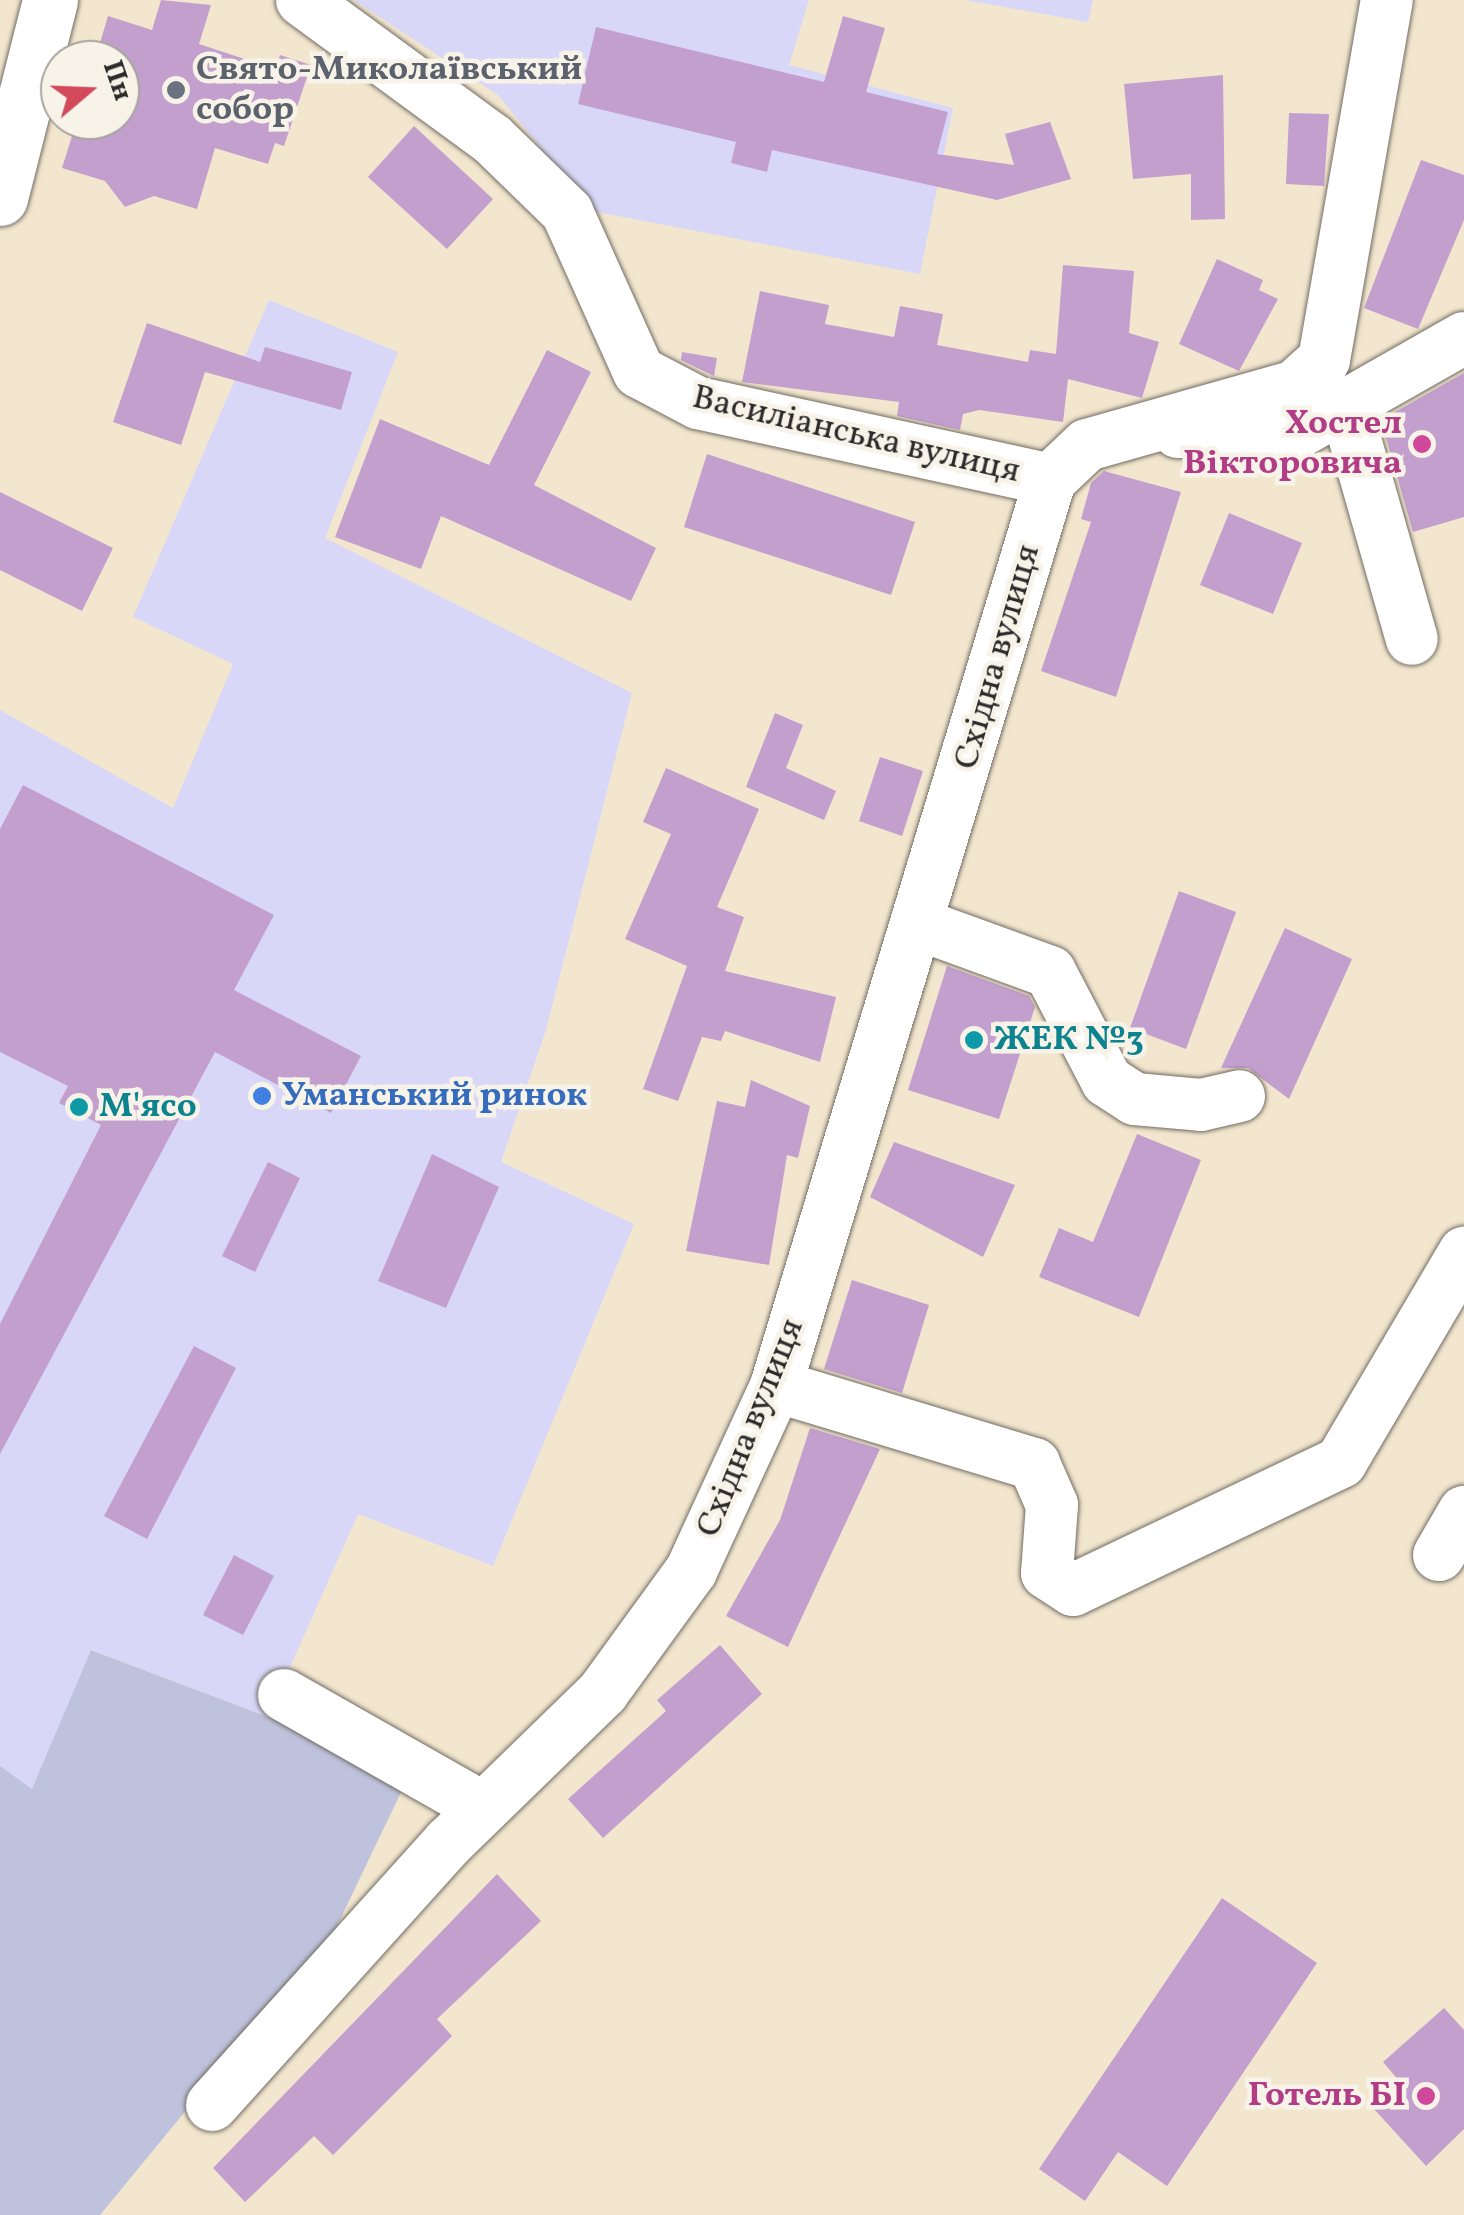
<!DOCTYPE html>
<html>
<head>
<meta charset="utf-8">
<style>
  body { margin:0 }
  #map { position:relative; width:1464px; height:2215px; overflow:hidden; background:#f3e6ce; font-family:Vollkorn,serif }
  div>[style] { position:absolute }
  .built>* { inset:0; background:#d8d7f8 }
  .industrial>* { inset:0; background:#bfc2dd }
  .building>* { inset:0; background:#c39fce }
  .roads { filter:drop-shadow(0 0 2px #716c64) drop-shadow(0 0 2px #716c64) }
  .minor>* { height:52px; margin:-26px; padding:0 26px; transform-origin:26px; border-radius:26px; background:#fff }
  .major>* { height:55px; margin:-27.5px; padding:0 27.5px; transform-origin:27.5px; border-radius:27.5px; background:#fff }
  .dots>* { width:28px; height:28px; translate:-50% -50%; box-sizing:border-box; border:5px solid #f7f3e8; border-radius:50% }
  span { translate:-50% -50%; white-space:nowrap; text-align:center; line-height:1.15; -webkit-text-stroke:9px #f7f3e8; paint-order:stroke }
  .worship-label { font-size:35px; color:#5b616d; font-weight:700 }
  .left { translate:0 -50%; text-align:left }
  .hotel-label { font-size:35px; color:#b23c85; font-weight:700 }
  .right { translate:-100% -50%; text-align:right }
  .street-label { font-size:35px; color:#2b2b2b }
  .culture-label { font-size:35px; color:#0d838f; font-weight:700 }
  .shop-label { font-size:35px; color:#366cbe; font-weight:700 }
  .north { position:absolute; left:40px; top:40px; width:100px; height:100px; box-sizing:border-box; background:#f7f3e8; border:2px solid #a5a39c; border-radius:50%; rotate:71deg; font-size:28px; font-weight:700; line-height:40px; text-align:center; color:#2b2b2b }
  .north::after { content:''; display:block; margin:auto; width:35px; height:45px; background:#d1495b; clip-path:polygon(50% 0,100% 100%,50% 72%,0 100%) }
</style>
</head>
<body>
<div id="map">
  <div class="built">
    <i style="clip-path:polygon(354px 0,809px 0,789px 65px,953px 108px,920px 274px,592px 211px,498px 95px)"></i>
    <i style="clip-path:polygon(965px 0,1093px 0,1088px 22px)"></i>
    <i style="clip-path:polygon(269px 300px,398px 352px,325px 538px,632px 693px,546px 1030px,501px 1162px,634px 1224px,493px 1566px,358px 1514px,268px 1717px,92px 1650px,32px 1790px,0 1766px,0 710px,173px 808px,233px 664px,133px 617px)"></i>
  </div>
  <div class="industrial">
    <i style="clip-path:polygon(91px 1650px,268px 1717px,405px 1784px,336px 1928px,100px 2215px,0 2215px,0 1766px,32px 1789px)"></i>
  </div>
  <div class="building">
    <i style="clip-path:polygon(161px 0,211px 5px,199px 44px,275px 69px,280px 55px,311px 65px,284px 146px,275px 143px,268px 164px,215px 148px,197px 209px,154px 196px,125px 207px,105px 181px,62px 168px,77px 120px,120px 120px,120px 60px,95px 60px,108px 16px,152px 30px)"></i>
    <i style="clip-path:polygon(843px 16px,885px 28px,866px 92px,948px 112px,937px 154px,1014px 165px,1005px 134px,1050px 122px,1071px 179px,997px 200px,772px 150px,767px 172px,731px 163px,736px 142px,578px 104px,596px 27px,824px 82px)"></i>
    <i style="clip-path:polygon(1223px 75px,1225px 219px,1191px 220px,1191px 174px,1133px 179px,1124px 84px)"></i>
    <i style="clip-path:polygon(1289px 113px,1329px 114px,1324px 186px,1286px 184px)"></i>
    <i style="clip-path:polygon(414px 126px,493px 199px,447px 249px,368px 177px)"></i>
    <i style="clip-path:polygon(1421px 160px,1464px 175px,1464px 220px,1418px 329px,1364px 308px)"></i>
    <i style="clip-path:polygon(1217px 259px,1263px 280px,1259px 290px,1278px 299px,1239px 371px,1179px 344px)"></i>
    <i style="clip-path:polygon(1063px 265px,1134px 271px,1129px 333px,1159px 342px,1142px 398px,1068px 379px,1063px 422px,979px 410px,963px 414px,960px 430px,897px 416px,899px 402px,742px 382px,760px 291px,829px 305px,825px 324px,894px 337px,900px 306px,943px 314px,937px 345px,1028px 362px,1030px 350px,1056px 354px)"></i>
    <i style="clip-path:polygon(147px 323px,260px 362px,265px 347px,352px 372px,341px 410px,205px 372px,181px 445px,113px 422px)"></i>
    <i style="clip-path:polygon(547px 350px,591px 372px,534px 485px,656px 548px,631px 601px,441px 516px,421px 569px,335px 537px,380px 419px,489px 465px)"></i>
    <i style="clip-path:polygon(682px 352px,717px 358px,714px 376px,681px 360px)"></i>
    <i style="clip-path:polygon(1464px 373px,1464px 517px,1413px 532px,1381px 420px)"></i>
    <i style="clip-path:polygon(707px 454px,915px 522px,891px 595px,684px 527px)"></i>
    <i style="clip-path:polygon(1104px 471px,1181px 492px,1116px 697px,1041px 671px,1091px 522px,1081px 519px,1091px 483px)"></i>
    <i style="clip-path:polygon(0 492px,113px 548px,82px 611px,0 570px)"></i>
    <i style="clip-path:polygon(1229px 513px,1302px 543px,1273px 614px,1200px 585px)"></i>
    <i style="clip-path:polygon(775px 713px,803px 725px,786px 768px,836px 791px,824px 820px,746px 787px)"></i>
    <i style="clip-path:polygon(880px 757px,923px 771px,902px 836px,859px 821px)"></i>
    <i style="clip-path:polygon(666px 768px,759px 809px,717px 907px,744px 917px,725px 971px,836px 997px,820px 1062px,725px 1031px,721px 1041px,702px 1037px,678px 1101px,643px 1089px,687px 966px,625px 939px,671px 834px,643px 822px)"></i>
    <i style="clip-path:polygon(23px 785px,274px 915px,234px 990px,361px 1056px,331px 1113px,215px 1052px,0 1454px,0 1324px,101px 1125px,59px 1103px,68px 1086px,0 1052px,0 829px)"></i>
    <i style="clip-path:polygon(1179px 891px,1236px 912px,1186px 1049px,1130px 1028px)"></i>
    <i style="clip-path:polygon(1285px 928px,1352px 959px,1289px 1099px,1248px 1068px,1221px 1068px)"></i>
    <i style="clip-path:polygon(947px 966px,1029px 996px,1035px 1007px,999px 1119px,908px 1090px)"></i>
    <i style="clip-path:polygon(751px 1080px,810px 1106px,798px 1158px,787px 1155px,769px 1265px,686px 1251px,717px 1101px,745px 1107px)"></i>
    <i style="clip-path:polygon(1137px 1134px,1201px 1160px,1139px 1317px,1039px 1277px,1059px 1228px,1093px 1242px)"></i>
    <i style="clip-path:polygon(894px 1142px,1015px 1185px,983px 1257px,870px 1197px)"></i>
    <i style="clip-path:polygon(432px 1154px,499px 1187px,446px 1308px,378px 1281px)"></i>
    <i style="clip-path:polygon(268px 1162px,300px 1178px,255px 1272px,222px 1256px)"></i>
    <i style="clip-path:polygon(852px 1280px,929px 1305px,902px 1393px,824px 1369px)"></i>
    <i style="clip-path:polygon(194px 1346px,236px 1368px,147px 1539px,104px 1516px)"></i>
    <i style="clip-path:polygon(810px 1428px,880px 1449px,788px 1647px,726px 1616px,780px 1520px)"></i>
    <i style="clip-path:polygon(234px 1555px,274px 1576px,243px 1635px,203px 1615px)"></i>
    <i style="clip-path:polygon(720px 1645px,762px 1694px,603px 1838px,568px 1799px,666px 1711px,657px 1700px)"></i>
    <i style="clip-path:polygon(497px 1874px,541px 1921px,437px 2019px,452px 2036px,333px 2155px,314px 2136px,245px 2202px,213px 2168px)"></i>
    <i style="clip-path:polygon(1222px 1898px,1317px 1963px,1167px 2186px,1118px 2152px,1085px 2201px,1039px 2169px)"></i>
    <i style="clip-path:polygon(1444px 2008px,1464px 2030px,1464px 2129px,1426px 2166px,1374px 2109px,1401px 2083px,1383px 2062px)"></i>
  </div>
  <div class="roads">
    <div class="minor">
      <i style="left:302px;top:0;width:235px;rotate:36.2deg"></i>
      <i style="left:492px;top:139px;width:105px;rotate:44.2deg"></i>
      <i style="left:567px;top:212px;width:175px;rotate:65.8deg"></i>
      <i style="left:639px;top:372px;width:67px;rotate:27.7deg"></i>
      <i style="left:698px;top:403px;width:360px;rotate:12.3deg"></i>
      <i style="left:1050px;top:480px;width:51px;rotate:-43.4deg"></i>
      <i style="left:1087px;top:445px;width:216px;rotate:-15.8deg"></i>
      <i style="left:1295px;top:386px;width:39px;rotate:-42deg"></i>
      <i style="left:1324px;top:360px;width:365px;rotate:-80.1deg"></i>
      <i style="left:1346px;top:408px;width:240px;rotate:74.1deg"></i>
      <i style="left:1178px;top:432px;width:119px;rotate:0.5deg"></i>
      <i style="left:1297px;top:433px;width:192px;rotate:-29.6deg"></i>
      <i style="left:921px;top:925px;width:137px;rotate:20deg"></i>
      <i style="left:1050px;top:972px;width:123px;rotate:62.4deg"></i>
      <i style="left:1107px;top:1081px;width:33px;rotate:33deg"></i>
      <i style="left:1135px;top:1099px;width:66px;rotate:5.2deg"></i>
      <i style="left:1201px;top:1105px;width:39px;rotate:-13deg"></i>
      <i style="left:776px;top:1386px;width:270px;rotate:16.8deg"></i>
      <i style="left:1034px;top:1464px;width:45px;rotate:66.3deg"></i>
      <i style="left:1052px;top:1505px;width:68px;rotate:94.2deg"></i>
      <i style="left:1047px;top:1573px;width:31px;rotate:33deg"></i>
      <i style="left:1073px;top:1590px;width:297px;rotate:-25.5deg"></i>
      <i style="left:1341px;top:1462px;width:243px;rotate:-59.5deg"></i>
      <i style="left:1439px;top:1555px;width:50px;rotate:-59.8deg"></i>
      <i style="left:284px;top:1695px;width:229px;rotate:29.6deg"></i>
      <i style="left:212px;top:2105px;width:354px;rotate:-48deg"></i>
      <i style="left:449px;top:1842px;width:215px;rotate:-44.2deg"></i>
      <i style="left:603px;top:1692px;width:150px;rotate:-54deg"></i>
      <i style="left:691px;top:1571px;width:204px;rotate:-65.3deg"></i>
      <i style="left:776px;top:1386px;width:947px;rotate:-73.17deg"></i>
    </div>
    <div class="major">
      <i style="left:0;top:198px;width:204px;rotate:-75.8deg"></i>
    </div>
  </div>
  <div class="dots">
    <i style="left:176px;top:90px;background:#6b7280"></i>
    <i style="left:1422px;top:444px;background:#d1479c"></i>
    <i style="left:974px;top:1040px;background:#0f9aa8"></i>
    <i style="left:262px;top:1096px;background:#3f7fe0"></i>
    <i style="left:79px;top:1107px;background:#0f9aa8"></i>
    <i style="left:1426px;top:2096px;background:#d1479c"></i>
  </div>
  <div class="worship-label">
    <span class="left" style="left:196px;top:90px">Свято-Миколаївський<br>собор</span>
  </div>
  <div class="hotel-label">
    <span class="right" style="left:1402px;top:444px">Хостел<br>Вікторовича</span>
    <span class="right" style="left:1406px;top:2096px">Готель БІ</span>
  </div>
  <div class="street-label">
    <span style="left:856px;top:435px;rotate:13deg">Василіанська вулиця</span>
    <span style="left:998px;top:657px;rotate:-74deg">Східна вулиця</span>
    <span style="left:751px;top:1428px;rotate:-68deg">Східна вулиця</span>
  </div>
  <div class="culture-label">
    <span class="left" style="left:994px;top:1040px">ЖЕК №3</span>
    <span class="left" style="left:99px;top:1107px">М'ясо</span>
  </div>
  <div class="shop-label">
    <span class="left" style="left:282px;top:1096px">Уманський ринок</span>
  </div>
  <div class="north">Пн</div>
</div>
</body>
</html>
